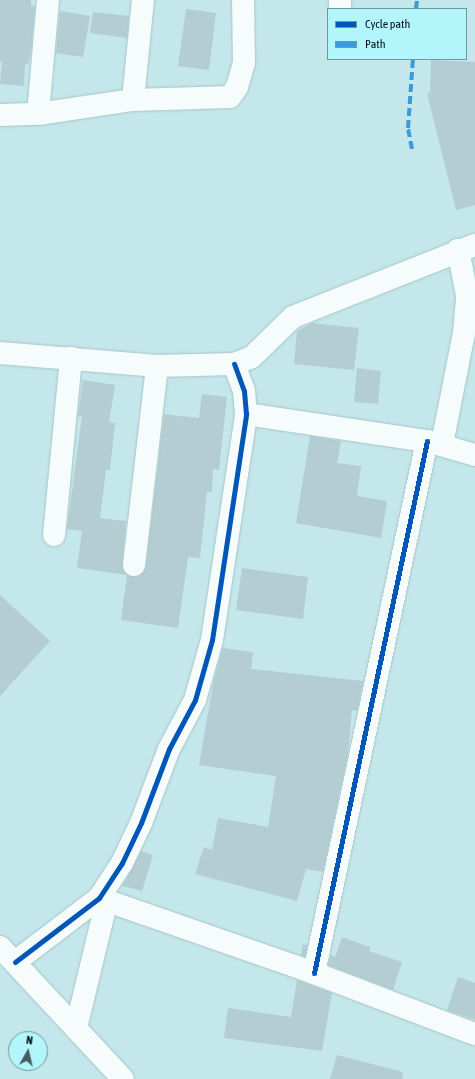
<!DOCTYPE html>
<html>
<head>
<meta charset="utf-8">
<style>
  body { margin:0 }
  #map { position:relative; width:475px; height:1079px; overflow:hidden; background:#c3e7ea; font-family:"Asap Condensed",sans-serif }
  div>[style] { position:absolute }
  .building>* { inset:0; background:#b3cdd3 }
  .roads { filter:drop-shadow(0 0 1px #a8c4c7) drop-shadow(0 0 1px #a8c4c7) }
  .minor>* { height:22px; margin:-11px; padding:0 11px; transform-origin:11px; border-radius:11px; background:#f6fbfc }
  .quiet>* { height:4px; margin-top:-2px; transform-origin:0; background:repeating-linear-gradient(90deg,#399ade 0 8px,transparent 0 12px) }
  .cycleway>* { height:5px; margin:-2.5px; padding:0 2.5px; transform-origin:2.5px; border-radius:2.5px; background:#0057b8 }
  span { translate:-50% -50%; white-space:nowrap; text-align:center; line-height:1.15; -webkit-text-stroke:3px #b2f5fb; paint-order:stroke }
  .legend { position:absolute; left:327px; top:8px; width:140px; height:52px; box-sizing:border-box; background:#b2f5fb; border:1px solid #6b9a9f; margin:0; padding:5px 7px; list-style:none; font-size:12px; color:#001214 }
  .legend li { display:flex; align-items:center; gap:8px; height:20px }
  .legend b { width:20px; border:1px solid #6b9a9f }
  .north { position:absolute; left:8px; top:1031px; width:40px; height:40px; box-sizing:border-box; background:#b2f5fb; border:1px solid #6b9a9f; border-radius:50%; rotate:8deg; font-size:11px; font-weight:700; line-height:16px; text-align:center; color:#001214 }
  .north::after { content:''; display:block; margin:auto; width:14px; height:18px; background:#445d5f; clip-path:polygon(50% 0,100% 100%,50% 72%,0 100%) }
</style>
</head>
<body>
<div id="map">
  <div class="building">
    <i style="clip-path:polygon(0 0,31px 0,31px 6px,35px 6px,31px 50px,28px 65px,25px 64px,24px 86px,0 84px,2px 62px,0 61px)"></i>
    <i style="clip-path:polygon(186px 9px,216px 13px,209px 70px,178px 66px)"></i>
    <i style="clip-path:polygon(60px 11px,90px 16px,83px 57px,56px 53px)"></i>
    <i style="clip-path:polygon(93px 12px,129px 16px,127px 38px,90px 33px)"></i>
    <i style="clip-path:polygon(431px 60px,475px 62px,475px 205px,456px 210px,427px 93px,430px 93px)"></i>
    <i style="clip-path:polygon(312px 323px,359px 328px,354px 370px,294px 364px,297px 331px)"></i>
    <i style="clip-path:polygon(357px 368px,381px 371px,378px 404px,354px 402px)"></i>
    <i style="clip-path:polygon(83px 380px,115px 385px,109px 422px,115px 423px,110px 470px,106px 470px,100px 518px,126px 521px,122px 564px,127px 575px,77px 568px,82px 531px,67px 529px,82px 416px,78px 416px)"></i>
    <i style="clip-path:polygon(202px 394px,227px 397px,219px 470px,213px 469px,212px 492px,207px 492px,200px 558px,188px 557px,178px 628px,121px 620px,127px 575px,139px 576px,146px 566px,164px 414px,199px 418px)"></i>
    <i style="clip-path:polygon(310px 436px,341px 441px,337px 463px,361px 466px,357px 496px,387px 501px,381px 538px,296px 523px)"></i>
    <i style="clip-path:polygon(242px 568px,308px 577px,303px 619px,236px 610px)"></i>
    <i style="clip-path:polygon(0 595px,50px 641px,0 696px)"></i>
    <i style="clip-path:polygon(223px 648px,253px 652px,251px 669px,363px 681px,357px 711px,352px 710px,348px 753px,323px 872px,306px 869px,297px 901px,195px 874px,204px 847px,212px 850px,218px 818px,268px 827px,276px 776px,199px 765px,214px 679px)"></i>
    <i style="clip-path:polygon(141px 851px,153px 855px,142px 891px,122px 886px)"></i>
    <i style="clip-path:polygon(342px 937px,370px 947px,369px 951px,402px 962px,393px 990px,328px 965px,331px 955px,335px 957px)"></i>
    <i style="clip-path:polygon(303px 944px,307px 946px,305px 957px,301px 955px)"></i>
    <i style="clip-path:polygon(458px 977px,475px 983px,475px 1020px,447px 1010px)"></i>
    <i style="clip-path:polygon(297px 980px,332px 993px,322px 1051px,224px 1038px,228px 1008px,291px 1017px)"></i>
    <i style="clip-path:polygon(337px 1055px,403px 1072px,402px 1079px,330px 1079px)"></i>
  </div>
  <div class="roads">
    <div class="minor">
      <i style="left:340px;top:0;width:9px;rotate:90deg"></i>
      <i style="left:133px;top:100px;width:100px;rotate:-84.3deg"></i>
      <i style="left:38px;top:114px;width:114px;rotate:-85deg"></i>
      <i style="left:0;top:115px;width:38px;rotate:-2deg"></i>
      <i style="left:38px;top:114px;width:96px;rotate:-8.4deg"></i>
      <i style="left:133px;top:100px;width:97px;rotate:-1.8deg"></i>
      <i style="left:230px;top:97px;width:12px;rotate:-55deg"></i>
      <i style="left:237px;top:87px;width:25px;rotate:-74deg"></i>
      <i style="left:244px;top:63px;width:63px;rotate:-90.9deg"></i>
      <i style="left:0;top:353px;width:158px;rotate:4.7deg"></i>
      <i style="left:157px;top:366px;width:77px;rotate:-1.5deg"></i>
      <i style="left:234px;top:364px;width:19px;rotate:-21deg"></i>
      <i style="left:252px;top:357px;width:57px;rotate:-44.3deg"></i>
      <i style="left:293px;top:317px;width:196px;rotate:-21.6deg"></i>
      <i style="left:246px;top:414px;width:183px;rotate:8.5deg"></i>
      <i style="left:427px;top:441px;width:50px;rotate:16.3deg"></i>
      <i style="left:442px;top:444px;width:113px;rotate:-78.8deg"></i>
      <i style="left:464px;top:333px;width:38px;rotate:-85deg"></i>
      <i style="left:467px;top:295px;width:46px;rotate:-101.3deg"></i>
      <i style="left:54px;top:535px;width:178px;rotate:-84.5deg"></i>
      <i style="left:134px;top:565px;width:200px;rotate:-83.4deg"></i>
      <i style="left:99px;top:898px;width:228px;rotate:19.2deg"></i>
      <i style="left:314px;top:973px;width:172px;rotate:20.8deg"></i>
      <i style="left:0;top:947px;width:180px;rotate:47deg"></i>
      <i style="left:15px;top:962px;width:106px;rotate:-37.3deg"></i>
      <i style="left:99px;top:898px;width:42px;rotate:-56.7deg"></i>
      <i style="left:122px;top:863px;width:44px;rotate:-64.6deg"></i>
      <i style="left:141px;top:823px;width:79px;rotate:-69.3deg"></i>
      <i style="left:169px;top:749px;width:55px;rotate:-62deg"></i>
      <i style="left:195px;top:700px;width:62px;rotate:-74.2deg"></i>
      <i style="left:212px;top:640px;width:229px;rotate:-81.4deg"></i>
      <i style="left:246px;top:414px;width:23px;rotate:-95deg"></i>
      <i style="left:244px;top:391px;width:29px;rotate:-110deg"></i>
      <i style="left:314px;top:973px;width:544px;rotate:-78.01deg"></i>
      <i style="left:76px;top:1028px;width:132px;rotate:-76.4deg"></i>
    </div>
  </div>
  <div class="quiet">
    <i style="left:416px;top:9px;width:9px;rotate:-84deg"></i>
    <i style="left:412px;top:149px;width:21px;rotate:-101deg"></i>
    <i style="left:408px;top:128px;width:69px;rotate:-85.9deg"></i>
  </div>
  <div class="cycleway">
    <i style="left:15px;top:962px;width:106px;rotate:-37.3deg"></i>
    <i style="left:99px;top:898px;width:42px;rotate:-56.7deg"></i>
    <i style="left:122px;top:863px;width:44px;rotate:-64.6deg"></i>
    <i style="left:141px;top:823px;width:79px;rotate:-69.3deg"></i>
    <i style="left:169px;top:749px;width:55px;rotate:-62deg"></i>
    <i style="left:195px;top:700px;width:62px;rotate:-74.2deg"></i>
    <i style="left:212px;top:640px;width:229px;rotate:-81.4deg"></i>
    <i style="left:246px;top:414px;width:23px;rotate:-95deg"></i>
    <i style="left:244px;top:391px;width:29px;rotate:-110deg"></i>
    <i style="left:314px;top:973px;width:544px;rotate:-78.01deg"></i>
  </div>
  <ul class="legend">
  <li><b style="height:5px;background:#0057b8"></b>Cycle path</li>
  <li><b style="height:5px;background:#399ade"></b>Path</li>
  </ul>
  <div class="north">N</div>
</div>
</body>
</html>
